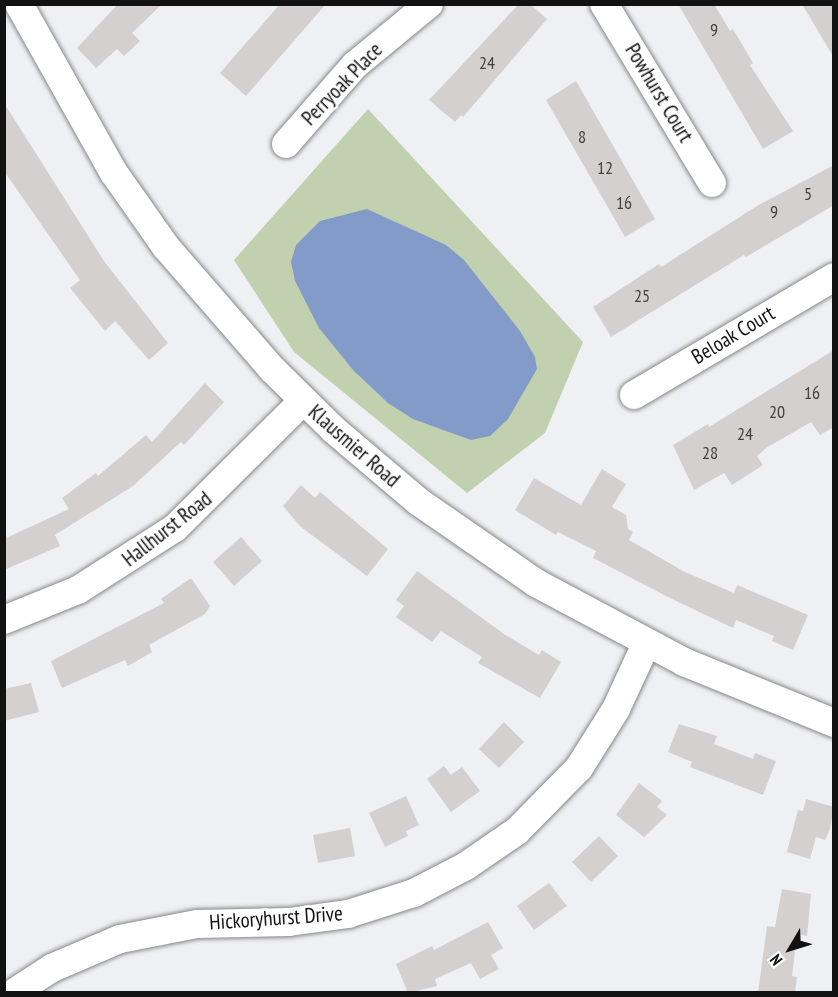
<!DOCTYPE html>
<html>
<head>
<meta charset="utf-8">
<style>
  body { margin:0 }
  #map { position:relative; width:838px; height:997px; overflow:hidden; background:#eef0f3; font-family:"PT Sans Narrow",sans-serif }
  div>[style] { position:absolute }
  .green>* { inset:0; background:#c1d0af }
  .water>* { inset:0; background:#839bc9 }
  .building>* { inset:0; background:#d4d0cf }
  .roads { filter:drop-shadow(0 0 2px #86888a) drop-shadow(0 0 2px #86888a) }
  .minor>* { height:28px; margin:-14px; padding:0 14px; transform-origin:14px; border-radius:14px; background:#fff }
  span { translate:-50% -50%; white-space:nowrap; text-align:center; line-height:1.15; -webkit-text-stroke:5px #fff; paint-order:stroke }
  .number-label { font-size:18px; color:#424242 }
  .number-label span { -webkit-text-stroke-width:0 }
  .street-label { font-size:21px; color:#121213 }
  .frame { position:absolute; inset:0; border:6px solid #121213; pointer-events:none }
  .north { position:absolute; left:760px; top:919px; width:60px; height:60px; -webkit-text-stroke:4px #fff; paint-order:stroke; rotate:232deg; font-size:16px; font-weight:700; line-height:24px; text-align:center; color:#121213 }
  .north::after { content:''; display:block; margin:auto; width:21px; height:27px; background:#121213; clip-path:polygon(50% 0,100% 100%,50% 72%,0 100%) }
</style>
</head>
<body>
<div id="map">
  <div class="green">
    <i style="clip-path:polygon(368px 109px,583px 342px,545px 433px,467px 493px,294px 352px,234px 260px)"></i>
  </div>
  <div class="water">
    <i style="clip-path:polygon(367px 209px,446px 245px,464px 260px,520px 331px,535px 357px,537px 369px,508px 419px,490px 436px,471px 440px,413px 419px,388px 403px,353px 370px,319px 328px,295px 281px,291px 262px,296px 245px,320px 221px)"></i>
  </div>
  <div class="building">
    <i style="clip-path:polygon(118px 4px,162px 4px,132px 33px,140px 41px,124px 56px,117px 49px,96px 68px,77px 48px)"></i>
    <i style="clip-path:polygon(280px 4px,326px 4px,246px 96px,220px 73px)"></i>
    <i style="clip-path:polygon(519px 4px,530px 4px,547px 19px,463px 117px,461px 115px,455px 122px,429px 100px)"></i>
    <i style="clip-path:polygon(678px 4px,714px 4px,730px 31px,733px 29px,753px 63px,750px 65px,793px 131px,763px 149px)"></i>
    <i style="clip-path:polygon(802px 4px,834px 4px,834px 58px)"></i>
    <i style="clip-path:polygon(576px 81px,655px 219px,625px 237px,546px 100px)"></i>
    <i style="clip-path:polygon(4px 103px,104px 261px,168px 343px,149px 360px,115px 321px,105px 331px,70px 288px,80px 280px,4px 171px)"></i>
    <i style="clip-path:polygon(834px 165px,834px 205px,746px 257px,744px 255px,611px 337px,593px 307px,659px 264px,661px 267px,757px 206px)"></i>
    <i style="clip-path:polygon(834px 350px,834px 427px,820px 435px,811px 422px,766px 448px,757px 456px,763px 465px,732px 485px,724px 473px,694px 490px,673px 445px,708px 424px,709px 427px)"></i>
    <i style="clip-path:polygon(205px 383px,224px 402px,184px 445px,181px 442px,133px 486px,55px 535px,60px 546px,4px 570px,4px 539px,69px 509px,62px 498px,96px 473px,98px 476px,146px 435px,152px 442px)"></i>
    <i style="clip-path:polygon(602px 469px,626px 484px,612px 507px,626px 515px,628px 529px,633px 532px,629px 540px,685px 572px,734px 593px,737px 585px,808px 615px,793px 650px,772px 641px,774px 636px,736px 620px,733px 628px,670px 598px,593px 558px,596px 551px,558px 532px,556px 535px,515px 510px,534px 478px,581px 505px)"></i>
    <i style="clip-path:polygon(301px 485px,315px 498px,320px 492px,388px 549px,367px 576px,301px 527px,283px 506px)"></i>
    <i style="clip-path:polygon(241px 537px,262px 561px,234px 586px,213px 562px)"></i>
    <i style="clip-path:polygon(417px 571px,504px 634px,539px 655px,542px 650px,561px 662px,540px 698px,478px 663px,482px 657px,441px 631px,432px 642px,396px 617px,404px 606px,396px 600px)"></i>
    <i style="clip-path:polygon(191px 578px,210px 606px,205px 614px,149px 645px,152px 652px,128px 666px,125px 660px,62px 688px,51px 661px,164px 603px,161px 599px)"></i>
    <i style="clip-path:polygon(31px 683px,39px 712px,4px 721px,4px 689px)"></i>
    <i style="clip-path:polygon(504px 722px,524px 742px,499px 768px,479px 749px)"></i>
    <i style="clip-path:polygon(679px 724px,717px 736px,714px 744px,753px 759px,755px 753px,776px 761px,763px 795px,690px 767px,692px 762px,668px 752px)"></i>
    <i style="clip-path:polygon(444px 766px,451px 775px,462px 767px,480px 791px,451px 812px,427px 779px)"></i>
    <i style="clip-path:polygon(639px 783px,662px 801px,657px 807px,667px 815px,644px 837px,616px 815px)"></i>
    <i style="clip-path:polygon(406px 796px,419px 825px,406px 831px,408px 836px,385px 847px,369px 813px)"></i>
    <i style="clip-path:polygon(806px 799px,834px 807px,830px 829px,825px 840px,816px 837px,810px 859px,787px 852px,798px 810px,803px 811px)"></i>
    <i style="clip-path:polygon(350px 828px,355px 856px,318px 863px,313px 835px)"></i>
    <i style="clip-path:polygon(599px 836px,618px 856px,591px 882px,572px 862px)"></i>
    <i style="clip-path:polygon(549px 883px,567px 906px,534px 930px,517px 906px)"></i>
    <i style="clip-path:polygon(782px 889px,811px 894px,807px 936px,797px 934px,792px 976px,797px 977px,795px 993px,758px 993px,767px 926px,775px 927px)"></i>
    <i style="clip-path:polygon(488px 922px,503px 948px,491px 955px,499px 969px,480px 979px,471px 963px,435px 979px,437px 986px,408px 993px,396px 964px,432px 946px,434px 950px)"></i>
  </div>
  <div class="roads">
    <div class="minor">
      <i style="left:19px;top:4px;width:194px;rotate:60.7deg"></i>
      <i style="left:114px;top:173px;width:90px;rotate:54.9deg"></i>
      <i style="left:166px;top:247px;width:162px;rotate:49deg"></i>
      <i style="left:272px;top:369px;width:87px;rotate:44.5deg"></i>
      <i style="left:334px;top:430px;width:111px;rotate:40.3deg"></i>
      <i style="left:419px;top:502px;width:142px;rotate:34.7deg"></i>
      <i style="left:536px;top:583px;width:168px;rotate:28.1deg"></i>
      <i style="left:684px;top:662px;width:162px;rotate:22.1deg"></i>
      <i style="left:604px;top:4px;width:209px;rotate:58.9deg"></i>
      <i style="left:286px;top:144px;width:105px;rotate:-48.9deg"></i>
      <i style="left:355px;top:65px;width:96px;rotate:-39.5deg"></i>
      <i style="left:634px;top:395px;width:232px;rotate:-30.5deg"></i>
      <i style="left:4px;top:620px;width:80px;rotate:-22.1deg"></i>
      <i style="left:78px;top:590px;width:115px;rotate:-32.6deg"></i>
      <i style="left:175px;top:528px;width:180px;rotate:-44.8deg"></i>
      <i style="left:15px;top:992px;width:44px;rotate:-33deg"></i>
      <i style="left:52px;top:968px;width:74px;rotate:-23.1deg"></i>
      <i style="left:120px;top:939px;width:78px;rotate:-11deg"></i>
      <i style="left:197px;top:924px;width:92px;rotate:-1.2deg"></i>
      <i style="left:289px;top:922px;width:60px;rotate:-7.7deg"></i>
      <i style="left:348px;top:914px;width:69px;rotate:-17.7deg"></i>
      <i style="left:414px;top:893px;width:59px;rotate:-27.4deg"></i>
      <i style="left:466px;top:866px;width:62px;rotate:-34.5deg"></i>
      <i style="left:517px;top:831px;width:88px;rotate:-45.5deg"></i>
      <i style="left:579px;top:768px;width:70px;rotate:-57.9deg"></i>
      <i style="left:616px;top:709px;width:72px;rotate:-65.2deg"></i>
    </div>
  </div>
  <div class="number-label">
    <span style="left:714px;top:30px">9</span>
    <span style="left:487px;top:63px">24</span>
    <span style="left:582px;top:137px">8</span>
    <span style="left:605px;top:168px">12</span>
    <span style="left:808px;top:194px">5</span>
    <span style="left:624px;top:203px">16</span>
    <span style="left:774px;top:212px">9</span>
    <span style="left:642px;top:296px">25</span>
    <span style="left:812px;top:393px">16</span>
    <span style="left:777px;top:412px">20</span>
    <span style="left:745px;top:434px">24</span>
    <span style="left:710px;top:453px">28</span>
  </div>
  <div class="street-label">
    <span style="left:342px;top:84px;rotate:-46deg">Perryoak Place</span>
    <span style="left:659px;top:93px;rotate:59deg">Powhurst Court</span>
    <span style="left:733px;top:335px;rotate:-31deg">Beloak Court</span>
    <span style="left:354px;top:446px;rotate:41deg">Klausmier Road</span>
    <span style="left:167px;top:529px;rotate:-38deg">Hallhurst Road</span>
    <span style="left:276px;top:918px;rotate:-4deg">Hickoryhurst Drive</span>
  </div>
  <div class="frame"></div>
  <div class="north">N</div>
</div>
</body>
</html>
